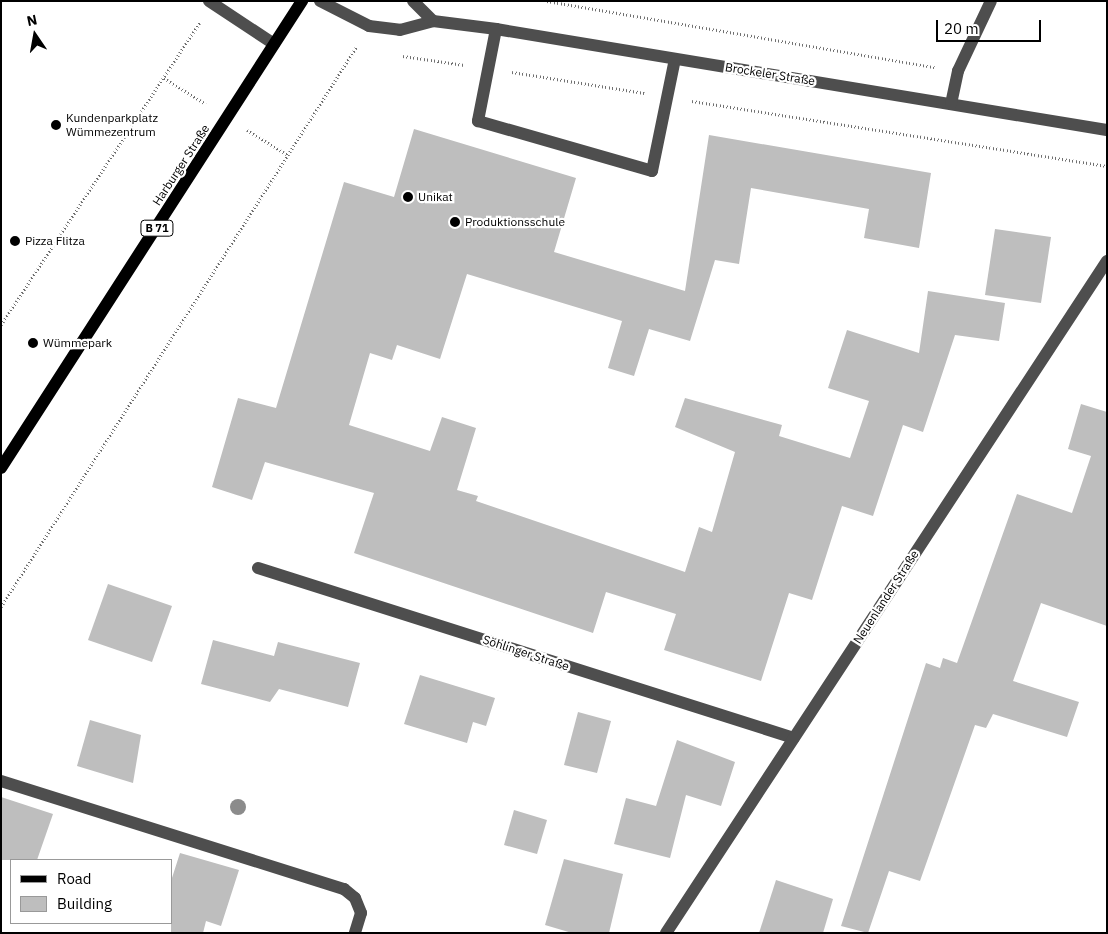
<!DOCTYPE html>
<html>
<head>
<meta charset="utf-8">
<style>
  body { margin:0 }
  #map { position:relative; width:1108px; height:934px; overflow:hidden; background:#fff; font-family:"IBM Plex Sans",sans-serif }
  div>[style] { position:absolute }
  .building>* { inset:0; background:#bebebe }
  .path>* { height:3px; margin-top:-1.5px; transform-origin:0; background:repeating-linear-gradient(90deg,#707070 0 1px,transparent 0 3.5px) }
  .minor>* { height:12px; margin:-6px; padding:0 6px; transform-origin:6px; border-radius:6px; background:#4e4e4e }
  .major>* { height:12px; margin:-6px; padding:0 6px; transform-origin:6px; border-radius:6px; background:#000 }
  .trees>* { width:16px; height:16px; margin:-8px; border-radius:50%; background:#8b8b8b }
  .dots>* { width:14px; height:14px; translate:-50% -50%; box-sizing:border-box; border:2px solid #fff; border-radius:50% }
  span { translate:-50% -50%; white-space:nowrap; text-align:center; line-height:1.15; -webkit-text-stroke:4.5px #fff; paint-order:stroke }
  .shield-label span { padding:1px 4px; background:#fff; border:1px solid; border-radius:4px; -webkit-text-stroke-width:0 }
  .shield-label { font-size:11px; color:#000; font-weight:700 }
  .street-label { font-size:12px; color:#000 }
  .poi-label { font-size:12px; color:#000 }
  .left { translate:0 -50%; text-align:left }
  .frame { position:absolute; inset:0; border:2px solid #000; pointer-events:none }
  .legend { position:absolute; left:10px; top:859px; width:162px; height:65px; box-sizing:border-box; background:#fff; border:1px solid #999; margin:0; padding:6px 9px; list-style:none; font-size:15px; color:#000 }
  .legend li { display:flex; align-items:center; gap:10px; height:25px }
  .legend b { width:25px; border:1px solid #999 }
  .north { position:absolute; left:10px; top:10px; width:50px; height:50px; -webkit-text-stroke:4px #fff; paint-order:stroke; rotate:348deg; font-size:14px; font-weight:700; line-height:20px; text-align:center; color:#000 }
  .north::after { content:''; display:block; margin:auto; width:18px; height:22px; background:#000; clip-path:polygon(50% 0,100% 100%,50% 72%,0 100%) }
  .scale { position:absolute; left:936px; top:20px; width:105px; height:22px; box-sizing:border-box; border:2px solid #000; border-top:0; padding-left:6px; font-size:15px; line-height:18px; white-space:nowrap; color:#000; -webkit-text-stroke:4px #fff; paint-order:stroke }
</style>
</head>
<body>
<div id="map">
  <div class="building">
    <i style="clip-path:polygon(414px 129px,576px 178px,554px 252px,685px 291px,709px 135px,931px 173px,919px 248px,864px 238px,869px 209px,751px 188px,739px 264px,715px 260px,690px 341px,649px 329px,634px 376px,608px 368px,622px 321px,467px 274px,440px 359px,397px 345px,392px 360px,370px 353px,349px 425px,430px 451px,442px 417px,476px 428px,457px 490px,478px 496px,476px 501px,685px 572px,699px 527px,712px 532px,735px 452px,675px 427px,685px 398px,782px 425px,779px 436px,850px 458px,869px 401px,828px 388px,847px 330px,919px 353px,928px 291px,1005px 303px,999px 341px,955px 335px,923px 432px,903px 425px,873px 516px,842px 506px,812px 600px,789px 593px,761px 681px,664px 650px,676px 614px,606px 592px,593px 633px,354px 553px,374px 493px,265px 462px,252px 500px,212px 487px,238px 398px,276px 408px,344px 182px,394px 197px)"></i>
    <i style="clip-path:polygon(995px 229px,1051px 237px,1041px 303px,985px 295px)"></i>
    <i style="clip-path:polygon(1081px 404px,1107px 412px,1107px 626px,1041px 603px,1013px 681px,1079px 702px,1067px 737px,993px 714px,986px 728px,975px 725px,920px 881px,889px 871px,868px 933px,841px 926px,926px 663px,940px 668px,943px 658px,957px 663px,1017px 494px,1072px 513px,1091px 456px,1068px 449px)"></i>
    <i style="clip-path:polygon(108px 584px,172px 606px,152px 662px,88px 640px)"></i>
    <i style="clip-path:polygon(213px 640px,274px 656px,278px 642px,360px 663px,348px 707px,279px 689px,270px 702px,201px 684px)"></i>
    <i style="clip-path:polygon(420px 675px,495px 698px,486px 726px,473px 722px,467px 743px,404px 724px)"></i>
    <i style="clip-path:polygon(578px 712px,611px 721px,597px 773px,564px 765px)"></i>
    <i style="clip-path:polygon(90px 720px,141px 735px,133px 783px,77px 766px)"></i>
    <i style="clip-path:polygon(677px 740px,735px 762px,721px 806px,686px 795px,670px 858px,614px 844px,626px 798px,656px 806px)"></i>
    <i style="clip-path:polygon(1px 797px,53px 814px,37px 860px,1px 860px)"></i>
    <i style="clip-path:polygon(514px 810px,547px 820px,537px 854px,504px 845px)"></i>
    <i style="clip-path:polygon(180px 853px,239px 870px,221px 926px,206px 921px,203px 933px,171px 933px,171px 881px)"></i>
    <i style="clip-path:polygon(564px 859px,623px 874px,609px 933px,572px 933px,545px 925px)"></i>
    <i style="clip-path:polygon(776px 880px,833px 899px,823px 933px,759px 933px)"></i>
  </div>
  <div class="path">
    <i style="left:547px;top:1px;width:394px;rotate:9.7deg"></i>
    <i style="left:403px;top:56px;width:62px;rotate:8.4deg"></i>
    <i style="left:512px;top:72px;width:134px;rotate:9deg"></i>
    <i style="left:164px;top:78px;width:49px;rotate:31.8deg"></i>
    <i style="left:692px;top:101px;width:420px;rotate:8.9deg"></i>
    <i style="left:247px;top:130px;width:48px;rotate:31.4deg"></i>
    <i style="left:1px;top:325px;width:363px;rotate:-56.7deg"></i>
    <i style="left:1px;top:607px;width:664px;rotate:-57.6deg"></i>
  </div>
  <div class="minor">
    <i style="left:209px;top:1px;width:78px;rotate:33.5deg"></i>
    <i style="left:320px;top:1px;width:55px;rotate:27deg"></i>
    <i style="left:369px;top:26px;width:31px;rotate:7deg"></i>
    <i style="left:400px;top:30px;width:34px;rotate:-15deg"></i>
    <i style="left:433px;top:21px;width:64px;rotate:7.2deg"></i>
    <i style="left:496px;top:29px;width:619px;rotate:9.39deg"></i>
    <i style="left:413px;top:1px;width:28px;rotate:45deg"></i>
    <i style="left:496px;top:29px;width:94px;rotate:101.1deg"></i>
    <i style="left:478px;top:121px;width:181px;rotate:16deg"></i>
    <i style="left:652px;top:171px;width:114px;rotate:-78.4deg"></i>
    <i style="left:951px;top:104px;width:34px;rotate:-78deg"></i>
    <i style="left:958px;top:71px;width:77px;rotate:-64.8deg"></i>
    <i style="left:258px;top:568px;width:562px;rotate:17.6deg"></i>
    <i style="left:1px;top:781px;width:360px;rotate:17.5deg"></i>
    <i style="left:344px;top:889px;width:14px;rotate:39deg"></i>
    <i style="left:355px;top:898px;width:16px;rotate:68deg"></i>
    <i style="left:361px;top:913px;width:21px;rotate:107deg"></i>
    <i style="left:666px;top:933px;width:804px;rotate:-56.73deg"></i>
  </div>
  <div class="major">
    <i style="left:1px;top:468px;width:556px;rotate:-57.2deg"></i>
  </div>
  <div class="trees">
    <i style="left:238px;top:807px"></i>
  </div>
  <div class="dots">
    <i style="left:56px;top:125px;background:#000"></i>
    <i style="left:408px;top:197px;background:#000"></i>
    <i style="left:455px;top:222px;background:#000"></i>
    <i style="left:15px;top:241px;background:#000"></i>
    <i style="left:33px;top:343px;background:#000"></i>
  </div>
  <div class="shield-label">
    <span style="left:157px;top:228px">B 71</span>
  </div>
  <div class="street-label">
    <span style="left:770px;top:74px;rotate:9deg">Brockeler Straße</span>
    <span style="left:181px;top:165px;rotate:-57deg">Harburger Straße</span>
    <span style="left:886px;top:597px;rotate:-57deg">Neuenlander Straße</span>
    <span style="left:526px;top:653px;rotate:18deg">Söhlinger Straße</span>
  </div>
  <div class="poi-label">
    <span class="left" style="left:66px;top:125px">Kundenparkplatz<br>Wümmezentrum</span>
    <span class="left" style="left:418px;top:197px">Unikat</span>
    <span class="left" style="left:465px;top:222px">Produktionsschule</span>
    <span class="left" style="left:25px;top:241px">Pizza Flitza</span>
    <span class="left" style="left:43px;top:343px">Wümmepark</span>
  </div>
  <div class="frame"></div>
  <ul class="legend">
  <li><b style="height:6px;background:#000"></b>Road</li>
  <li><b style="height:14px;background:#bebebe"></b>Building</li>
  </ul>
  <div class="north">N</div>
  <div class="scale">20 m</div>
</div>
</body>
</html>
